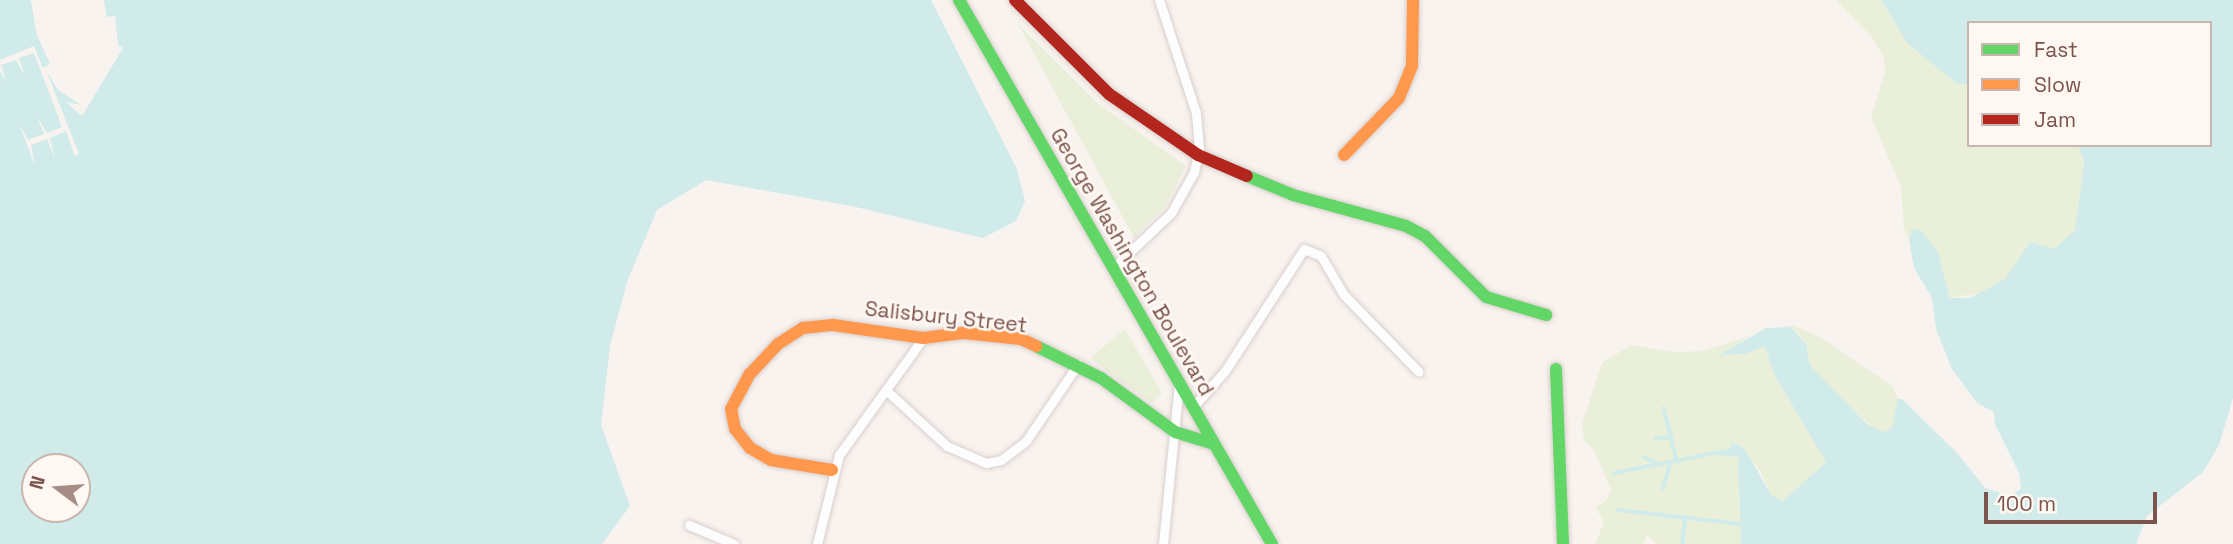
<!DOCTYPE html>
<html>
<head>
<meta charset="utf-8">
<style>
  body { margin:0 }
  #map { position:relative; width:2233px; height:544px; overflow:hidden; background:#f9f3ef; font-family:"Space Grotesk",sans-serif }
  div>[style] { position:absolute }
  .green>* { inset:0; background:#eaefda }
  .water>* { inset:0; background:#d0ebe9 }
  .pier>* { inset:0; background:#f9f3ef }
  .stream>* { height:3.5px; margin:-1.75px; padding:0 1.75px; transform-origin:1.75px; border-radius:1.75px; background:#d0ebe9 }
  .roads { filter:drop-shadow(0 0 2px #d8cfcc) drop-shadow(0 0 2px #d8cfcc) }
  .street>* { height:9px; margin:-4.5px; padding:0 4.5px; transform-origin:4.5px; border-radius:4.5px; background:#fefdfd }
  .fast>* { height:12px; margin:-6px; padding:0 6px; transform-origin:6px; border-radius:6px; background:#63d668 }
  .slow>* { height:12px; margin:-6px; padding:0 6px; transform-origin:6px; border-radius:6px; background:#ff974d }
  .jam>* { height:12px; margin:-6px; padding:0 6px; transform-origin:6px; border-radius:6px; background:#b3261e }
  span { translate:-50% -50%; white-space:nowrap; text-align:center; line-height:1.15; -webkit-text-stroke:5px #fff7f2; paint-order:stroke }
  .street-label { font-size:21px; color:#7a544d }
  .legend { position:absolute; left:1967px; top:21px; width:245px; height:126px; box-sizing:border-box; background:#fff7f2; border:2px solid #cab6b0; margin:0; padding:9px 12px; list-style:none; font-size:21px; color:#7a544d }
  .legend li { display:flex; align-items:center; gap:14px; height:35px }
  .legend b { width:35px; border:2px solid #cab6b0 }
  .north { position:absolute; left:21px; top:453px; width:70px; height:70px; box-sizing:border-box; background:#fff7f2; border:2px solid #cab6b0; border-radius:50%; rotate:286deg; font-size:19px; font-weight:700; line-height:28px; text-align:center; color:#7a544d }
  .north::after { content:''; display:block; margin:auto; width:24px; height:32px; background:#a68c86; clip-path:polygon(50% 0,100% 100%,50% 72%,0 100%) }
  .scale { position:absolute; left:1984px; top:492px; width:173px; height:32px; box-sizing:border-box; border:4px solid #7a544d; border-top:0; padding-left:9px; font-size:21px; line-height:24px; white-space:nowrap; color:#7a544d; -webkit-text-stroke:5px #fff7f2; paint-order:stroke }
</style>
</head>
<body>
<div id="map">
  <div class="green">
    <i style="clip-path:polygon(1836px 0,1881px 0,1907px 43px,1956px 83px,1969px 84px,1969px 145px,2078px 145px,2084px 163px,2079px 203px,2075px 229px,2067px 240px,2050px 250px,2030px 242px,2005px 279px,1989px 291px,1950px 298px,1935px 250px,1912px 230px,1909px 239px,1904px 228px,1901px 187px,1871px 117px,1885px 72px,1884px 58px,1872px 37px)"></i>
    <i style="clip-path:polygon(1018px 24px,1095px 101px,1186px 166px,1165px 207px,1134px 238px)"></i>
    <i style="clip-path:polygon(1793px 325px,1822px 338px,1892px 386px,1898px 399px,1892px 428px,1883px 432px,1873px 428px,1844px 401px,1810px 365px,1806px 343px,1792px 327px,1785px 327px)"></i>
    <i style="clip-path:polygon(1125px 329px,1162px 393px,1151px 403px,1090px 358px)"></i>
    <i style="clip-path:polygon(1751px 335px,1720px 355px,1745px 354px,1765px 346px,1774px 374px,1826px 462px,1783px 501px,1771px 495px,1760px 470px,1736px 442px,1730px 449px,1716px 451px,1716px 455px,1738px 457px,1741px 544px,1657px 544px,1647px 535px,1643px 544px,1595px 544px,1604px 522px,1595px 507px,1606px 501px,1611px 490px,1594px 450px,1584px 441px,1582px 424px,1602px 363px,1631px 345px,1672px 352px,1704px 351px)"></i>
  </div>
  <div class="water">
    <i style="clip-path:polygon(evenodd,0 0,31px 0,37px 35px,57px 77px,78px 91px,110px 41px,104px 0,931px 0,1017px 169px,1025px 201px,1016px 221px,983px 238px,856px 207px,706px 180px,657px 210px,627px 282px,610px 346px,601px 425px,630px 506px,602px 544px,0 544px,0 0,35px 467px,77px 467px,77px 509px,35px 509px,35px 467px)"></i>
    <i style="clip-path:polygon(1881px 0,2233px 0,2233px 398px,2219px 445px,2203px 472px,2147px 516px,2136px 544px,1741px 544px,1738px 457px,1715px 455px,1715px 451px,1730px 449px,1733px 442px,1745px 449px,1771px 495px,1783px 501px,1826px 462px,1774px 374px,1765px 346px,1745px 354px,1719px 355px,1766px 328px,1791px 327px,1806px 344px,1810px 365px,1867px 424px,1883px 432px,1892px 428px,1898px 399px,1902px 399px,1958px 454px,1985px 488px,2010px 496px,2021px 489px,2019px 473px,1995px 424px,1994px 412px,1977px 403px,1952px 369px,1936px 329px,1932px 298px,1914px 268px,1909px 239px,1912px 230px,1920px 229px,1938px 252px,1950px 298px,1970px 298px,2005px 279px,2030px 242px,2054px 249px,2075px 230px,2084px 163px,2078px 145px,2210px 145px,2210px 23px,1969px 23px,1969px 84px,1957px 84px,1907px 43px)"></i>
  </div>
  <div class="pier">
    <i style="clip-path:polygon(31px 0,52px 60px,60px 75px,77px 86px,106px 40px,100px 0,106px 17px,115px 16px,118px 45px,123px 48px,82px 116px,66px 102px,81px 105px,58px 90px,46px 70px,79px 154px,75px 156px,66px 131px,50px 138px,55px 159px,47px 139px,31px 145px,35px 166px,19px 123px,28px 140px,44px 134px,37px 116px,47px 133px,62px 127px,34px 53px,19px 58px,25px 76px,16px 60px,1px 65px,7px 83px,0 71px,0 60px,34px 46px,43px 68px,50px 64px,37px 35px)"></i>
  </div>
  <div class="stream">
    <i style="left:1664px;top:408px;width:55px;rotate:76.2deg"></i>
    <i style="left:1656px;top:438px;width:15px"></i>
    <i style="left:1644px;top:457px;width:16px;rotate:27deg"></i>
    <i style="left:1614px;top:473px;width:103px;rotate:-11.2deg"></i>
    <i style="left:1663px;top:489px;width:27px;rotate:-75deg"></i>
    <i style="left:1618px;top:510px;width:123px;rotate:6.5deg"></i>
    <i style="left:1682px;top:544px;width:26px;rotate:-83deg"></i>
  </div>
  <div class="roads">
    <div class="street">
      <i style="left:1114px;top:267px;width:79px;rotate:-43.5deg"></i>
      <i style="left:1171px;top:213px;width:47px;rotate:-60.7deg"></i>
      <i style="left:1194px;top:172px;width:25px;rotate:-78deg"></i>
      <i style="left:1199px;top:148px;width:35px;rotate:-95deg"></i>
      <i style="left:1196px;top:113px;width:119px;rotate:-108.1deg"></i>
      <i style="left:887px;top:391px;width:81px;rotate:42.5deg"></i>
      <i style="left:947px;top:446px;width:43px;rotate:23.6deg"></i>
      <i style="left:986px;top:463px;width:15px;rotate:-11deg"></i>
      <i style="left:1001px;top:460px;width:31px;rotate:-37deg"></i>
      <i style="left:1026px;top:441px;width:93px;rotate:-56deg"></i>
      <i style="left:1193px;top:407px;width:48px;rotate:-48.4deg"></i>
      <i style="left:1225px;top:371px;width:145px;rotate:-57.1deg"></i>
      <i style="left:1304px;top:249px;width:18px;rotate:22deg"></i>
      <i style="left:1321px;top:256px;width:45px;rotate:59.5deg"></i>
      <i style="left:1344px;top:295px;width:107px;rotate:45.8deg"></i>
      <i style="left:689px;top:525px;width:49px;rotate:22.9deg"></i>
      <i style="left:817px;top:544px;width:92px;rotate:-76.1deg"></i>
      <i style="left:839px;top:455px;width:144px;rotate:-54.3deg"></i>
      <i style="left:1163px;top:544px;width:160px;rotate:-84.3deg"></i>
    </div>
    <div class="fast">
      <i style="left:959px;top:0;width:628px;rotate:60.09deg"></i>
      <i style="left:1247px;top:176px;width:50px;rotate:22.4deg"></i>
      <i style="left:1293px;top:195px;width:117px;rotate:15.3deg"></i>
      <i style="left:1406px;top:226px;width:21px;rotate:28deg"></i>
      <i style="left:1425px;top:236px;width:86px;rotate:45deg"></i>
      <i style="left:1486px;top:297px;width:63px;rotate:16.7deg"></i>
      <i style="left:1036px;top:346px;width:72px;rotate:26.2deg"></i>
      <i style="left:1101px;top:378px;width:92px;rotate:36.1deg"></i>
      <i style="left:1175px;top:432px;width:41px;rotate:17.1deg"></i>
      <i style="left:1556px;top:369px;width:175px;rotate:87.7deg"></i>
    </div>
    <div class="slow">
      <i style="left:1344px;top:155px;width:79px;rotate:-46deg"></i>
      <i style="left:1399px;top:98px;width:35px;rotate:-68deg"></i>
      <i style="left:1412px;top:66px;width:66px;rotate:-89.1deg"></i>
      <i style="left:832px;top:470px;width:62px;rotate:-170.7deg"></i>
      <i style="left:771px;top:460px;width:24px;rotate:-150deg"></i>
      <i style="left:750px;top:448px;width:24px;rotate:-128deg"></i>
      <i style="left:735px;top:429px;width:20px;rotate:-101deg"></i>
      <i style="left:731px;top:409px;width:40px;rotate:-62deg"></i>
      <i style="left:750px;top:374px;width:41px;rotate:-47deg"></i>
      <i style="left:778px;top:344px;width:30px;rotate:-33deg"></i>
      <i style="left:803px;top:328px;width:30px;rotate:-6deg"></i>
      <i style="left:833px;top:325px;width:91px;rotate:8.2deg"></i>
      <i style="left:923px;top:338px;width:40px;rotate:-7.1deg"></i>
      <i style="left:963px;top:333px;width:58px;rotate:5.9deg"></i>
      <i style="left:1021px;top:339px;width:17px;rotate:25deg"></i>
    </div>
    <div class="jam">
      <i style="left:1015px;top:0;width:133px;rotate:45deg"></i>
      <i style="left:1109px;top:94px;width:108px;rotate:34.4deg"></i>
      <i style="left:1198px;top:155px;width:53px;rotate:23.2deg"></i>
    </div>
  </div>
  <div class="street-label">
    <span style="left:1132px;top:262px;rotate:60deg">George Washington Boulevard</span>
    <span style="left:946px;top:317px;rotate:6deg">Salisbury Street</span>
  </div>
  <ul class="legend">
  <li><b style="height:9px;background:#63d668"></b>Fast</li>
  <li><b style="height:9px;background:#ff974d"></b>Slow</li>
  <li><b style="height:9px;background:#b3261e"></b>Jam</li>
  </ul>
  <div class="north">N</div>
  <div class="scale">100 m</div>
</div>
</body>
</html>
